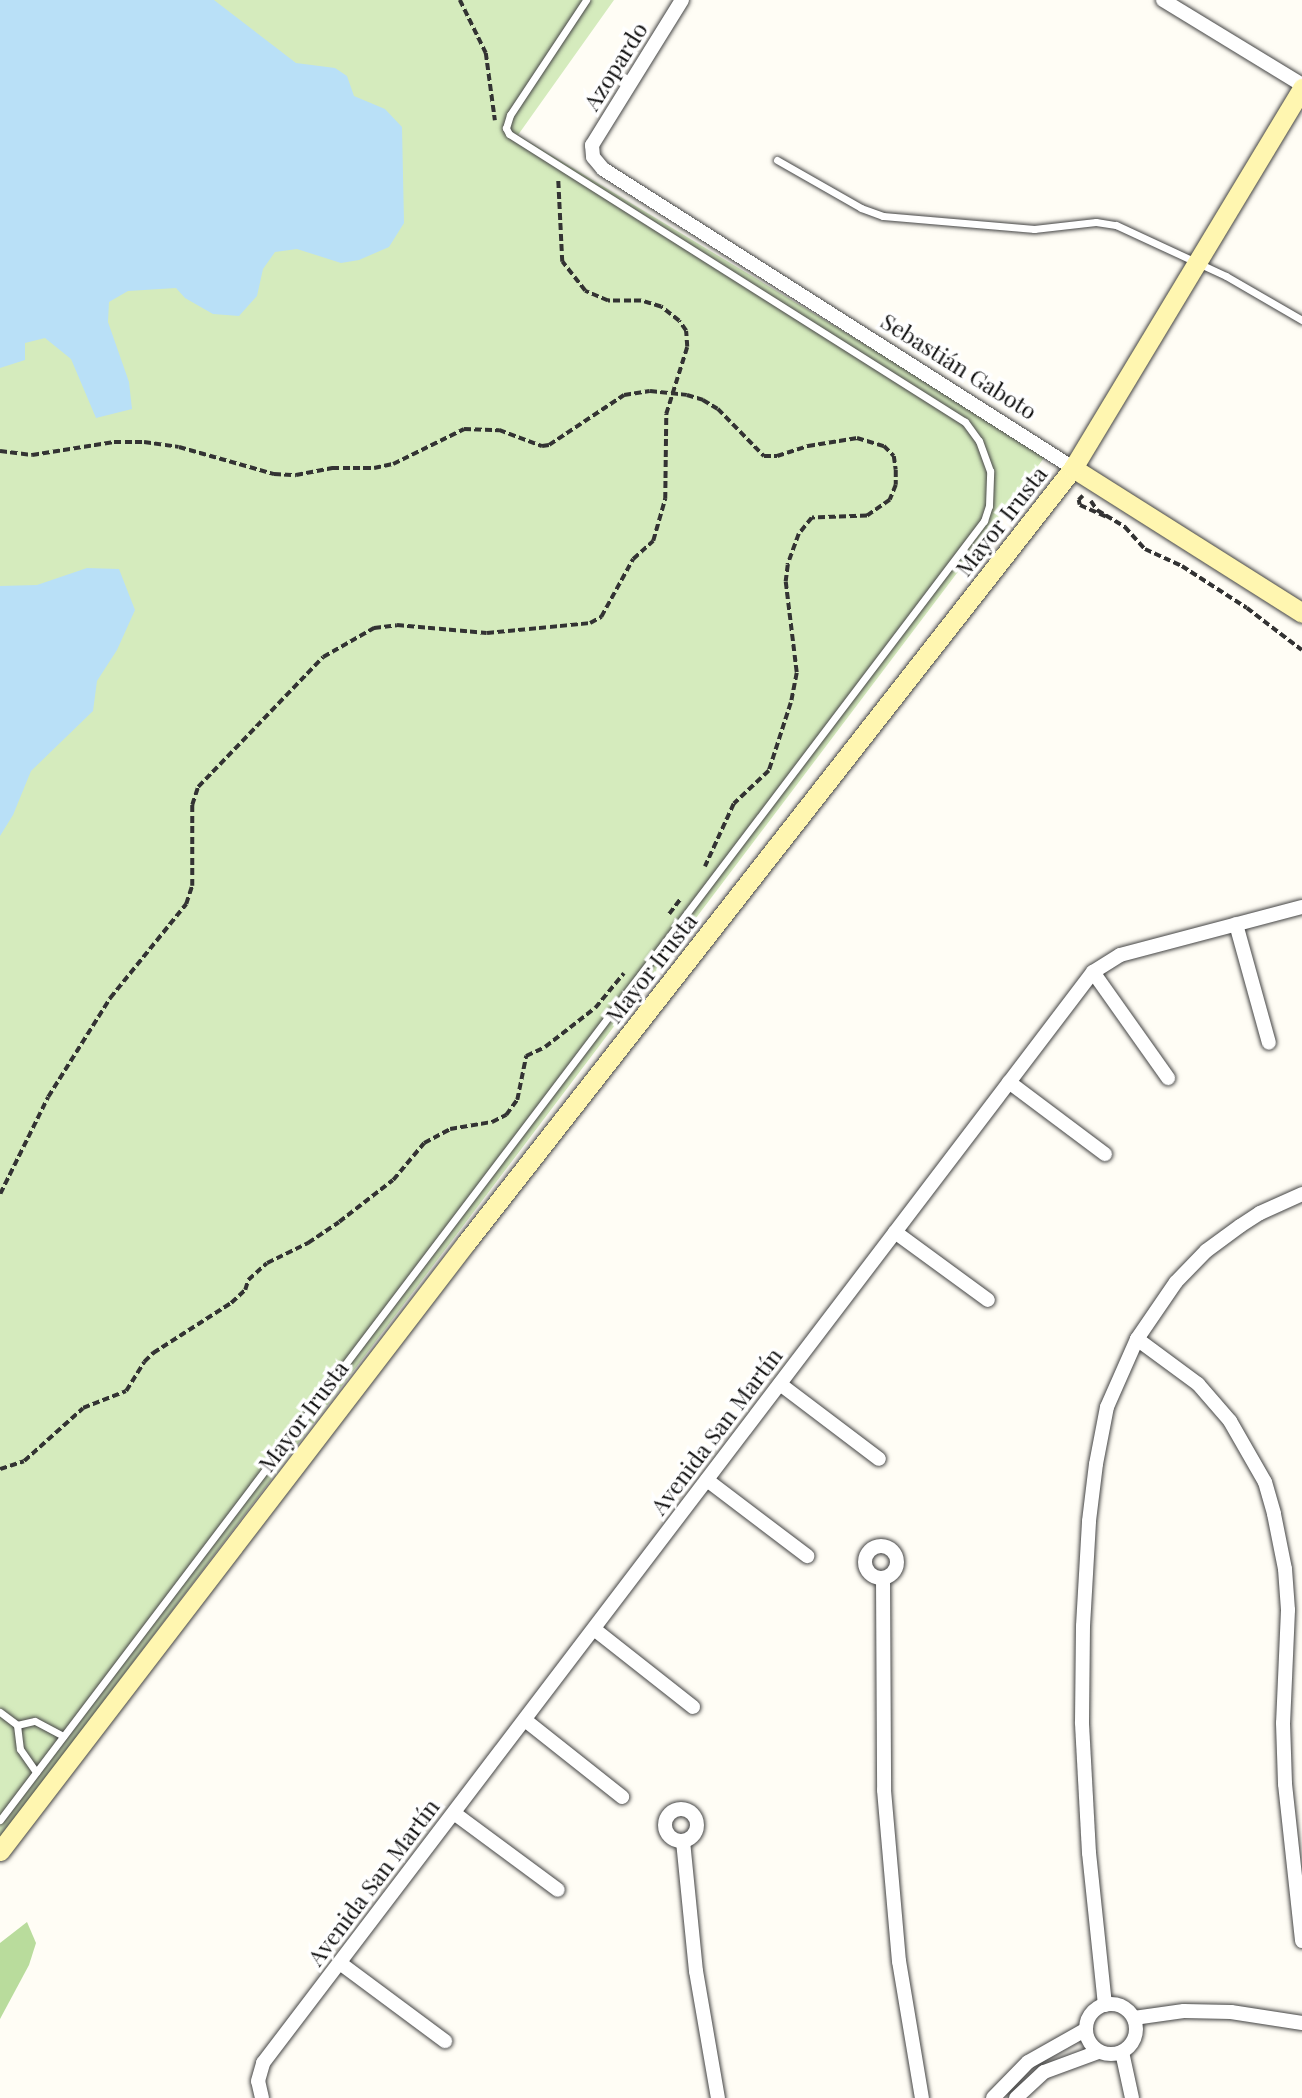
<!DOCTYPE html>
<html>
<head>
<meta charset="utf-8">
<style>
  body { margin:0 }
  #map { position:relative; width:1302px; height:2098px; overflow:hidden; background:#fffdf5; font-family:"Playfair Display",serif }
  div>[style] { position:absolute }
  .green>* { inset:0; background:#d5ebbd }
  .forest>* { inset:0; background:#b9dc9c }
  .water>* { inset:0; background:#b9e0f7 }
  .path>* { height:3.5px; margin-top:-1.75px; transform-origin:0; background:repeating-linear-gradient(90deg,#333 0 7px,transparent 0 10.5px) }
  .roads { filter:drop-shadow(0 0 2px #444) drop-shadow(0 0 2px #444) }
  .lane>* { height:7px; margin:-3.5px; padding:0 3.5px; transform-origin:3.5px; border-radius:3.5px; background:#fff }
  .street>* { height:14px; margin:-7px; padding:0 7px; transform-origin:7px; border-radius:7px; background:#fff }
  .street>.ring { margin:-7px; padding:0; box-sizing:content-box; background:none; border:14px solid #fff; border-radius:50% }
  .secondary>* { height:19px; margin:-9.5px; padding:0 9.5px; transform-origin:9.5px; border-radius:9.5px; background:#fff6b0 }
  span { translate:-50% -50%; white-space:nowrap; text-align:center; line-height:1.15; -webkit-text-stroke:7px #fff; paint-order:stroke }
  .street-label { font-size:23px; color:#111 }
</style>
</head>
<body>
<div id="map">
  <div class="green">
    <i style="clip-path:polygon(0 0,614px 0,518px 135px,1047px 454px,0 1838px)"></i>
  </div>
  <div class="forest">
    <i style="clip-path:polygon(27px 1922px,36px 1943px,29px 1965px,0 2019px,0 1943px)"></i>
  </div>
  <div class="water">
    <i style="clip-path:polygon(0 0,214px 0,296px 63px,335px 68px,347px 76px,354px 96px,385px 109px,402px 127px,404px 223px,389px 247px,359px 260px,341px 263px,297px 249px,275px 252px,263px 269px,257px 296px,239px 316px,213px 314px,185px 298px,176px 288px,128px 291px,109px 302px,108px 322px,129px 382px,132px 409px,96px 418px,71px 359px,45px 338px,25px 343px,25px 360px,0 368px)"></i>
    <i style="clip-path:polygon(87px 568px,119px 569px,135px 610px,117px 650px,97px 681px,93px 711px,31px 771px,13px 815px,0 836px,0 586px,37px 585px)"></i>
  </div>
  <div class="path">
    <i style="left:460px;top:0;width:59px;rotate:63.9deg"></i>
    <i style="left:486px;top:53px;width:68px;rotate:82.3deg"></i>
    <i style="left:0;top:451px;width:32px;rotate:7deg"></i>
    <i style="left:32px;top:455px;width:83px;rotate:-9deg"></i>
    <i style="left:114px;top:442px;width:30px"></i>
    <i style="left:144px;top:442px;width:35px;rotate:8deg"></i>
    <i style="left:179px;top:447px;width:99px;rotate:15.9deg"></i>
    <i style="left:274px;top:474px;width:22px;rotate:3deg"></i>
    <i style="left:296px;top:475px;width:37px;rotate:-11deg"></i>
    <i style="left:332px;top:468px;width:42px"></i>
    <i style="left:374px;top:468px;width:19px;rotate:-12deg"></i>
    <i style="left:393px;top:464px;width:79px;rotate:-26.2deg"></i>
    <i style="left:464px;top:429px;width:35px;rotate:2deg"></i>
    <i style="left:499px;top:430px;width:46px;rotate:20.4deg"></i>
    <i style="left:542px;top:446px;width:7px;rotate:-8deg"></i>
    <i style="left:549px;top:445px;width:90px;rotate:-33.7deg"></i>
    <i style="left:624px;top:395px;width:26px;rotate:-9deg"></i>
    <i style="left:650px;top:391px;width:37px;rotate:6deg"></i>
    <i style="left:687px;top:395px;width:17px;rotate:17deg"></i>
    <i style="left:703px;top:400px;width:17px;rotate:31deg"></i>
    <i style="left:718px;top:409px;width:66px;rotate:45.6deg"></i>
    <i style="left:764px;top:456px;width:13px"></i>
    <i style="left:777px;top:456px;width:33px;rotate:-18deg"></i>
    <i style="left:808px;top:446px;width:50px;rotate:-9.3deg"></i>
    <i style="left:857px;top:438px;width:28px;rotate:17deg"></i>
    <i style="left:884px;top:446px;width:14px;rotate:45deg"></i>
    <i style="left:894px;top:456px;width:14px;rotate:82deg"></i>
    <i style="left:896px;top:470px;width:15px;rotate:90deg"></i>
    <i style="left:896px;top:485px;width:16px;rotate:112deg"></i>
    <i style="left:890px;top:500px;width:28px;rotate:145deg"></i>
    <i style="left:867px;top:516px;width:55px;rotate:177.9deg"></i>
    <i style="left:812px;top:518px;width:21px;rotate:129deg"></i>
    <i style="left:799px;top:534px;width:33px;rotate:110deg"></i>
    <i style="left:788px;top:565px;width:17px;rotate:97deg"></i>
    <i style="left:786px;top:582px;width:92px;rotate:83.1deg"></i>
    <i style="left:797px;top:673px;width:31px;rotate:101deg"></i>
    <i style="left:791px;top:703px;width:71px;rotate:107.9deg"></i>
    <i style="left:769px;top:771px;width:48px;rotate:136.7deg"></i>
    <i style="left:734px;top:804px;width:69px;rotate:114.7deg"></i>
    <i style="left:1083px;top:496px;width:6px;rotate:135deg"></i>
    <i style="left:1079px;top:500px;width:5px;rotate:79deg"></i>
    <i style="left:1080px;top:505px;width:30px;rotate:24deg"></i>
    <i style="left:1091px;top:501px;width:11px;rotate:56deg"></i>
    <i style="left:1097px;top:510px;width:33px;rotate:31deg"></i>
    <i style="left:1125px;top:527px;width:30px;rotate:48deg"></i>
    <i style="left:1145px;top:549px;width:41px;rotate:24.7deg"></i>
    <i style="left:1182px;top:566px;width:77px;rotate:32.9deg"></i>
    <i style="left:1247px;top:608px;width:69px;rotate:37.4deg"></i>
    <i style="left:669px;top:914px;width:20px;rotate:-53deg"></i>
    <i style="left:0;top:1194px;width:108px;rotate:-63.7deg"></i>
    <i style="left:48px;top:1097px;width:117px;rotate:-57.9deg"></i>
    <i style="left:110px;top:998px;width:121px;rotate:-51deg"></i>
    <i style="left:186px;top:904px;width:19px;rotate:-72deg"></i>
    <i style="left:192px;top:886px;width:81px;rotate:-90deg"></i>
    <i style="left:192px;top:805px;width:19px;rotate:-72deg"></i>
    <i style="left:198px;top:787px;width:180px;rotate:-46.1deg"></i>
    <i style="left:323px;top:657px;width:59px;rotate:-29.6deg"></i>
    <i style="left:374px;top:628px;width:23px;rotate:-7deg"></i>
    <i style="left:397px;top:625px;width:90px;rotate:5.1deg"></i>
    <i style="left:487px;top:633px;width:103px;rotate:-5.5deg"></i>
    <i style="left:590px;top:623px;width:13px;rotate:-29deg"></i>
    <i style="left:601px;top:617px;width:66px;rotate:-61.1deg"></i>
    <i style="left:633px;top:559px;width:27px;rotate:-42deg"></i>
    <i style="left:653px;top:541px;width:44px;rotate:-74.1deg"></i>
    <i style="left:665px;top:499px;width:85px;rotate:-89.3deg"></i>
    <i style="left:666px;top:414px;width:70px;rotate:-72.6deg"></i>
    <i style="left:687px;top:347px;width:16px;rotate:-94deg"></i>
    <i style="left:686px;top:331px;width:12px;rotate:-125deg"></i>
    <i style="left:679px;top:321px;width:23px;rotate:-142deg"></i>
    <i style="left:661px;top:307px;width:21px;rotate:-163deg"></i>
    <i style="left:641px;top:301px;width:33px;rotate:180deg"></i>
    <i style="left:608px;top:301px;width:25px;rotate:-157deg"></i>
    <i style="left:585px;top:291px;width:37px;rotate:-128deg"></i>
    <i style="left:562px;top:262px;width:81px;rotate:-92.8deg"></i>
    <i style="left:0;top:1469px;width:25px;rotate:-18deg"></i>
    <i style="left:24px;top:1461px;width:79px;rotate:-41.9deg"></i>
    <i style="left:83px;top:1408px;width:46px;rotate:-21.6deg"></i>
    <i style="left:126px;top:1391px;width:34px;rotate:-58deg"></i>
    <i style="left:144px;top:1362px;width:13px;rotate:-45deg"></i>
    <i style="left:153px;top:1353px;width:93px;rotate:-32.7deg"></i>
    <i style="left:231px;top:1303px;width:19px;rotate:-43deg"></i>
    <i style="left:245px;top:1290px;width:10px;rotate:-73deg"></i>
    <i style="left:248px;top:1280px;width:25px;rotate:-42deg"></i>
    <i style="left:267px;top:1263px;width:46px;rotate:-26deg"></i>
    <i style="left:308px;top:1243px;width:37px;rotate:-34deg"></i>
    <i style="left:339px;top:1222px;width:68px;rotate:-37.9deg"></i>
    <i style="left:393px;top:1180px;width:48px;rotate:-50deg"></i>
    <i style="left:424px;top:1143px;width:30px;rotate:-28deg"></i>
    <i style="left:450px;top:1129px;width:43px;rotate:-9.5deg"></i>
    <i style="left:492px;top:1122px;width:16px;rotate:-27deg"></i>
    <i style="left:506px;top:1115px;width:19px;rotate:-54deg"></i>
    <i style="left:517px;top:1100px;width:45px;rotate:-78.4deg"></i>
    <i style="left:526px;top:1056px;width:21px;rotate:-25deg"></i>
    <i style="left:545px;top:1047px;width:63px;rotate:-38deg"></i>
    <i style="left:595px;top:1008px;width:45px;rotate:-50.4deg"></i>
  </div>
  <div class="roads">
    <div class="lane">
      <i style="left:777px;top:160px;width:97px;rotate:29.7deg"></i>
      <i style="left:861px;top:208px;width:23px;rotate:20deg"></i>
      <i style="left:883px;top:216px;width:152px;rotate:4.9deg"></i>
      <i style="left:1034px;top:229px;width:62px;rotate:-6.4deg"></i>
      <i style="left:1096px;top:222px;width:20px;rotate:9deg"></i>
      <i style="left:1116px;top:225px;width:121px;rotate:24.9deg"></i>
      <i style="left:1226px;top:276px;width:88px;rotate:30.1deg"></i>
      <i style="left:0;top:1712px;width:21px;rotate:37deg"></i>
      <i style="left:17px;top:1725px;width:18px;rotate:-13deg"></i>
      <i style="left:35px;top:1721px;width:32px;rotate:28deg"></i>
      <i style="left:17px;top:1725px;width:24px;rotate:83deg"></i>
      <i style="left:20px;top:1749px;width:28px;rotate:55deg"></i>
      <i style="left:0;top:1820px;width:1630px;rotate:-52.86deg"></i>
      <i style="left:984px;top:521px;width:16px;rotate:-72deg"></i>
      <i style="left:989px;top:506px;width:35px;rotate:-88deg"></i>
      <i style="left:990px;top:471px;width:32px;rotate:-110deg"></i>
      <i style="left:979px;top:441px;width:24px;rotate:-126deg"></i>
      <i style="left:965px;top:422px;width:539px;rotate:-147.72deg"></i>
      <i style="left:509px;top:134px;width:7px;rotate:-117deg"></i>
      <i style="left:506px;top:128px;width:14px;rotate:-73deg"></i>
      <i style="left:510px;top:115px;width:138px;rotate:-56.5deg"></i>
    </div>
    <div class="street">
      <i style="left:682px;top:0;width:171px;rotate:121.8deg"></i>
      <i style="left:592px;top:145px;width:12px;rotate:85deg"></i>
      <i style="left:593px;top:157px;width:16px;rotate:50deg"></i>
      <i style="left:603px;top:169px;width:557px;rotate:32.46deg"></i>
      <i style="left:1163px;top:0;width:163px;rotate:31.4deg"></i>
      <i style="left:1236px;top:924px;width:123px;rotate:74.5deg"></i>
      <i style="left:1093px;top:972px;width:130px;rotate:54.7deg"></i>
      <i style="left:1009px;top:1082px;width:120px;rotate:36.9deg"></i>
      <i style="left:895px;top:1232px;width:115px;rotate:36.2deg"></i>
      <i style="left:1137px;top:1339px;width:76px;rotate:36.4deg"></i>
      <i style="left:1198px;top:1384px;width:49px;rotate:49.1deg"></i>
      <i style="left:1230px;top:1421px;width:70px;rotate:60.2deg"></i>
      <i style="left:1265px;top:1482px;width:33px;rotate:74deg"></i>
      <i style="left:1274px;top:1514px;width:56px;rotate:78.7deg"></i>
      <i style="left:1285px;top:1569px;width:41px;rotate:85.8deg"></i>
      <i style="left:1288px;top:1610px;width:113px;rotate:92.5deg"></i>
      <i style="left:1283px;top:1723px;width:61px;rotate:88.1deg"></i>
      <i style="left:1285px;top:1784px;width:158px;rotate:83.8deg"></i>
      <i style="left:780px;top:1384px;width:124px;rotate:37.1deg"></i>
      <i style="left:707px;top:1480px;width:126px;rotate:37.2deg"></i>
      <i class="ring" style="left:865px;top:1546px;width:18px;height:18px"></i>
      <i style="left:883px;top:1578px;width:212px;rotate:89.7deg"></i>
      <i style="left:884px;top:1790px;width:172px;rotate:85deg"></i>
      <i style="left:899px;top:1961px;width:139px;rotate:80.5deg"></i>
      <i style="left:594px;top:1629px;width:126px;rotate:38.2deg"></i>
      <i style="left:525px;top:1720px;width:124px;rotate:38.4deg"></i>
      <i class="ring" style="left:665px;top:1809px;width:18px;height:18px"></i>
      <i style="left:454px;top:1813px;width:129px;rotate:36.5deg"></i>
      <i style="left:683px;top:1841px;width:131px;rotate:84.3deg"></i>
      <i style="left:696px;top:1971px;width:129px;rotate:80.2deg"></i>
      <i style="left:340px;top:1963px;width:131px;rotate:36.6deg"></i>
      <i class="ring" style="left:1086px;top:2004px;width:36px;height:36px"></i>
      <i style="left:1105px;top:2005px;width:153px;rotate:-96deg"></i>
      <i style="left:1089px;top:1853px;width:131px;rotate:-93.1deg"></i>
      <i style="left:1082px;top:1722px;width:96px;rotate:-89.4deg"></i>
      <i style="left:1083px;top:1626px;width:105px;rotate:-86.7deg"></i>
      <i style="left:1089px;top:1521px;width:57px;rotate:-83deg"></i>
      <i style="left:1096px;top:1464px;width:58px;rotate:-79.1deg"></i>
      <i style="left:1107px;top:1407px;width:74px;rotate:-66.2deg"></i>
      <i style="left:1137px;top:1339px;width:69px;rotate:-55.6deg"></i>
      <i style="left:1176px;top:1282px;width:43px;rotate:-45.9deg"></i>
      <i style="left:1206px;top:1251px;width:42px;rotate:-36.3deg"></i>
      <i style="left:1240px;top:1226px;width:24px;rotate:-33deg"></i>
      <i style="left:1260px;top:1213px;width:46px;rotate:-24.3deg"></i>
      <i style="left:1134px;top:2018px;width:50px;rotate:-8deg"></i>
      <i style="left:1184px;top:2011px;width:47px;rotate:1.2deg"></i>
      <i style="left:1231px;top:2012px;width:72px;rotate:8.8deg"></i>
      <i style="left:1122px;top:2052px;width:47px;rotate:77.7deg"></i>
      <i style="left:262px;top:2098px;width:17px;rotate:-103deg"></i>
      <i style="left:258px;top:2081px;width:19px;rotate:-74deg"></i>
      <i style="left:263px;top:2063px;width:1371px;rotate:-52.74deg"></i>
      <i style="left:1093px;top:972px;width:32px;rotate:-32deg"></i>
      <i style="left:1120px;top:955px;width:188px;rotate:-14.8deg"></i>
      <i style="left:993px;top:2098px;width:50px;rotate:-45.8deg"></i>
      <i style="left:1028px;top:2062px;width:65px;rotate:-29.3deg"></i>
      <i style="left:1016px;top:2098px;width:38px;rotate:-43deg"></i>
      <i style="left:1044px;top:2072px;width:58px;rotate:-20.3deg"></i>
    </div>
    <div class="secondary">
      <i style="left:1073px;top:468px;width:271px;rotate:32.3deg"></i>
      <i style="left:0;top:1851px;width:766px;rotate:-52.53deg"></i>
      <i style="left:466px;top:1243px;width:984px;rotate:-51.93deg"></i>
      <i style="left:1073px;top:468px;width:444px;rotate:-58.9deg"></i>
    </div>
  </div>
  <div class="street-label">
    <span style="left:615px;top:66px;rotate:-58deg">Azopardo</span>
    <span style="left:959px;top:366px;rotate:32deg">Sebastián Gaboto</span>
    <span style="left:1001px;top:521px;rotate:-52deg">Mayor Irusta</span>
    <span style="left:651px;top:968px;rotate:-52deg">Mayor Irusta</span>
    <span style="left:303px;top:1416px;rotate:-53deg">Mayor Irusta</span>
    <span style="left:716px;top:1431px;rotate:-53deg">Avenida San Martín</span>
    <span style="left:373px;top:1882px;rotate:-53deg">Avenida San Martín</span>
  </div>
</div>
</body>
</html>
